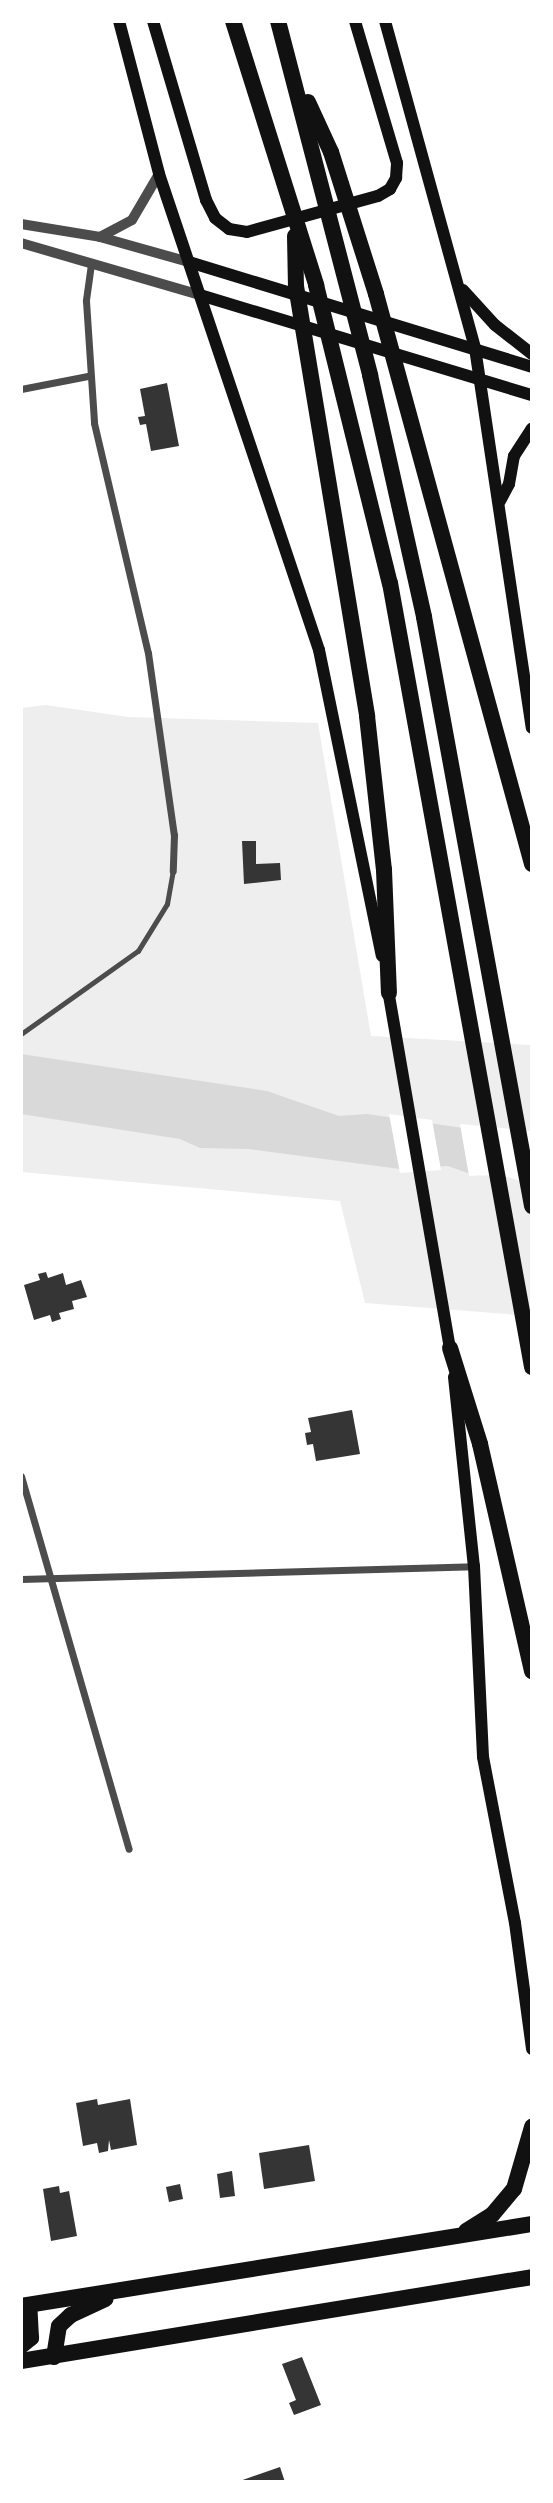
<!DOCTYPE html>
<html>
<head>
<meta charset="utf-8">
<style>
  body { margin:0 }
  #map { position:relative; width:553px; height:2503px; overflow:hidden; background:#fff; font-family:"IBM Plex Sans",sans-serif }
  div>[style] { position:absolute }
  .green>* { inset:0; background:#eee }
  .water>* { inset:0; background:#d9d9d9 }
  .pier>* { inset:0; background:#fff }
  .building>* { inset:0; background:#353535 }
  .service>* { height:4.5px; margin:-2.25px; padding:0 2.25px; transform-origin:2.25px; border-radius:2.25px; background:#4c4c4c }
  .minor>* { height:7px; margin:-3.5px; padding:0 3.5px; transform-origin:3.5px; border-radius:3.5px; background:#4c4c4c }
  .tertiary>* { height:10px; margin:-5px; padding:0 5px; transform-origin:5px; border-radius:5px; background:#4c4c4c }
  .secondary>* { height:12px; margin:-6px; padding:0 6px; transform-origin:6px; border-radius:6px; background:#111 }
  .trunk>* { height:16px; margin:-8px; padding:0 8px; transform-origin:8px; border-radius:8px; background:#111 }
  .motorway>* { height:16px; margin:-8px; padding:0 8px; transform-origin:8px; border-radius:8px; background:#111 }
  span { translate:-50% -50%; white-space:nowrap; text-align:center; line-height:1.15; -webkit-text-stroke:7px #fff; paint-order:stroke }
  .frame { position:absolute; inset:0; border:23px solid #fff; pointer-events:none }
</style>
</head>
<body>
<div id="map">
  <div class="green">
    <i style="clip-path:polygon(46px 705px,128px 717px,318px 723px,371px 1036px,532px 1045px,532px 1316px,365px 1303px,340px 1201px,21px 1172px,21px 708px)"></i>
  </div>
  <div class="water">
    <i style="clip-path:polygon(21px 1054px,267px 1091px,339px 1116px,367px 1114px,463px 1128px,500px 1172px,476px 1176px,448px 1166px,400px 1169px,249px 1149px,200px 1148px,180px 1139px,21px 1114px)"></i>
  </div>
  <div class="pier">
    <i style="clip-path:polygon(389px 1114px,432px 1120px,441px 1170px,400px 1173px)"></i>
    <i style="clip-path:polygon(460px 1124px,532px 1131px,532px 1184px,500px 1175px,469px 1176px)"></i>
  </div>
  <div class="building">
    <i style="clip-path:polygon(167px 383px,179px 446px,151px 451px,146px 424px,140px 425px,138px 417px,145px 416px,140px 389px)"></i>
    <i style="clip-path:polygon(242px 841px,256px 841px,256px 864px,280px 863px,281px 880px,244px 884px)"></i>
    <i style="clip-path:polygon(46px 1272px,48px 1278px,63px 1273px,66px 1285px,81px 1280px,87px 1297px,72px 1301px,74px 1309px,59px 1313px,61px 1319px,52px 1322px,50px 1315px,34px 1320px,24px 1285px,40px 1280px,38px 1274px)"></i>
    <i style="clip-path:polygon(352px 1410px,360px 1454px,316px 1461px,313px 1444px,307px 1445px,305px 1433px,311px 1432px,308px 1418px)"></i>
    <i style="clip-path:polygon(97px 2099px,98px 2105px,130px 2099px,137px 2145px,111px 2150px,109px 2140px,108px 2151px,99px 2153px,97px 2143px,83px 2146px,76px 2103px)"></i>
    <i style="clip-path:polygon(309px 2145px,315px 2181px,264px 2189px,259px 2153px)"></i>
    <i style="clip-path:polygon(232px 2171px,235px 2196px,220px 2198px,217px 2174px)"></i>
    <i style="clip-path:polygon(180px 2184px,183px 2199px,169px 2202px,166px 2187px)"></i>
    <i style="clip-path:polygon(59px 2186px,60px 2193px,69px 2191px,77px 2236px,51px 2241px,43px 2189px)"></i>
    <i style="clip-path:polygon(302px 2357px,321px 2405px,294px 2415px,289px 2403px,296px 2400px,282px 2364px)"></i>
    <i style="clip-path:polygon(280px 2467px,285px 2482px,237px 2482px)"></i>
  </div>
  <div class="service">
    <i style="left:21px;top:1034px;width:143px;rotate:-35.4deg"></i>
    <i style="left:138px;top:951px;width:55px;rotate:-58.3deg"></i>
    <i style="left:167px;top:904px;width:34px;rotate:-80deg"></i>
  </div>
  <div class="minor">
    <i style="left:91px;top:264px;width:37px;rotate:98deg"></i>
    <i style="left:86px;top:301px;width:122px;rotate:86.2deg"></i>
    <i style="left:94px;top:423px;width:236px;rotate:76.8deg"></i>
    <i style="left:148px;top:653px;width:184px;rotate:81.9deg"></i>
    <i style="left:174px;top:835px;width:36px;rotate:92deg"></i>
    <i style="left:21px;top:389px;width:68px;rotate:-11deg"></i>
    <i style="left:21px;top:1476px;width:388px;rotate:73.9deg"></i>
    <i style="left:21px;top:1579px;width:453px;rotate:-1.6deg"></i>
  </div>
  <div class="tertiary">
    <i style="left:21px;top:224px;width:80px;rotate:9.3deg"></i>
    <i style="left:100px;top:237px;width:92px;rotate:15.7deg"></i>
    <i style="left:100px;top:237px;width:36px;rotate:-28deg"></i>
    <i style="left:132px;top:220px;width:53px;rotate:-59.6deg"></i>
    <i style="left:21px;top:243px;width:186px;rotate:16.2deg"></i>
  </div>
  <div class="secondary">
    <i style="left:119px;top:21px;width:158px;rotate:75.3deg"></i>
    <i style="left:159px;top:174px;width:502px;rotate:71.42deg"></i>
    <i style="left:319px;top:650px;width:312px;rotate:78.4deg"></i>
    <i style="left:153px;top:21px;width:187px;rotate:73.5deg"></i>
    <i style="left:206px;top:200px;width:20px;rotate:63deg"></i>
    <i style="left:215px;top:218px;width:18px;rotate:38deg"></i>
    <i style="left:229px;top:229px;width:18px;rotate:9deg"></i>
    <i style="left:247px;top:232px;width:136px;rotate:-15.4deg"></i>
    <i style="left:378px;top:196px;width:14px;rotate:-30deg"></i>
    <i style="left:390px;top:189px;width:13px;rotate:-61deg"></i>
    <i style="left:396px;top:178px;width:15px;rotate:-86deg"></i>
    <i style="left:397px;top:163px;width:148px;rotate:-106.5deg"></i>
    <i style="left:385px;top:21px;width:339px;rotate:74.6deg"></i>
    <i style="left:475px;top:348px;width:384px;rotate:81.5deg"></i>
    <i style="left:189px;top:262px;width:359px;rotate:17deg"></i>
    <i style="left:463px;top:290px;width:47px;rotate:47.6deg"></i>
    <i style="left:495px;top:325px;width:47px;rotate:38.1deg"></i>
    <i style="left:200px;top:295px;width:347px;rotate:16.8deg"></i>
    <i style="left:500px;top:501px;width:19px;rotate:-62deg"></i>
    <i style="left:509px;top:484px;width:28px;rotate:-80deg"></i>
    <i style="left:514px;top:456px;width:33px;rotate:-57deg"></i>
    <i style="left:387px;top:984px;width:377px;rotate:80.2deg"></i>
    <i style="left:454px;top:1377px;width:190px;rotate:84deg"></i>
    <i style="left:474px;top:1566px;width:191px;rotate:87.3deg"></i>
    <i style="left:483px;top:1757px;width:169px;rotate:79.1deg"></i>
    <i style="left:515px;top:1923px;width:127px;rotate:82.3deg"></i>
  </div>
  <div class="trunk">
    <i style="left:466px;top:2231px;width:31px;rotate:-32deg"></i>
    <i style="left:492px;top:2215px;width:34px;rotate:-50deg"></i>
    <i style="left:514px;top:2189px;width:65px;rotate:-73.8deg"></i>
    <i style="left:21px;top:2306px;width:518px;rotate:-9.12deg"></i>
    <i style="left:21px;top:2346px;width:13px;rotate:-39deg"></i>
    <i style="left:31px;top:2338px;width:33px;rotate:-93deg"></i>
    <i style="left:54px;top:2357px;width:31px;rotate:-81deg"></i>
    <i style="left:59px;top:2326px;width:16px;rotate:-43deg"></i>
    <i style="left:71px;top:2315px;width:38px;rotate:-25deg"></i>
    <i style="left:21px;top:2361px;width:518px;rotate:-9.33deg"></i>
  </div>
  <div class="motorway">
    <i style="left:233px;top:21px;width:277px;rotate:72.5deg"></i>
    <i style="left:316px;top:285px;width:307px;rotate:76.1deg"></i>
    <i style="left:390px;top:583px;width:797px;rotate:79.73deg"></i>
    <i style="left:278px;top:21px;width:366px;rotate:75.4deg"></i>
    <i style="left:370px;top:375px;width:248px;rotate:77.4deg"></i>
    <i style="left:424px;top:617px;width:599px;rotate:79.61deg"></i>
    <i style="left:308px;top:102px;width:55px;rotate:65.3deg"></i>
    <i style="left:331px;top:152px;width:149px;rotate:72.4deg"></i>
    <i style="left:376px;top:294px;width:591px;rotate:74.69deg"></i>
    <i style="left:295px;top:236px;width:50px;rotate:88.9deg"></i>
    <i style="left:296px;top:286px;width:436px;rotate:80.6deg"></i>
    <i style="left:367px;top:716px;width:155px;rotate:83.7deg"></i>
    <i style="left:384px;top:870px;width:123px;rotate:87.7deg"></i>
    <i style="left:450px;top:1348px;width:101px;rotate:72.6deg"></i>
    <i style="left:480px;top:1444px;width:233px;rotate:77.1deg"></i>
  </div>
  <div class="frame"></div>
</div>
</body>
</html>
